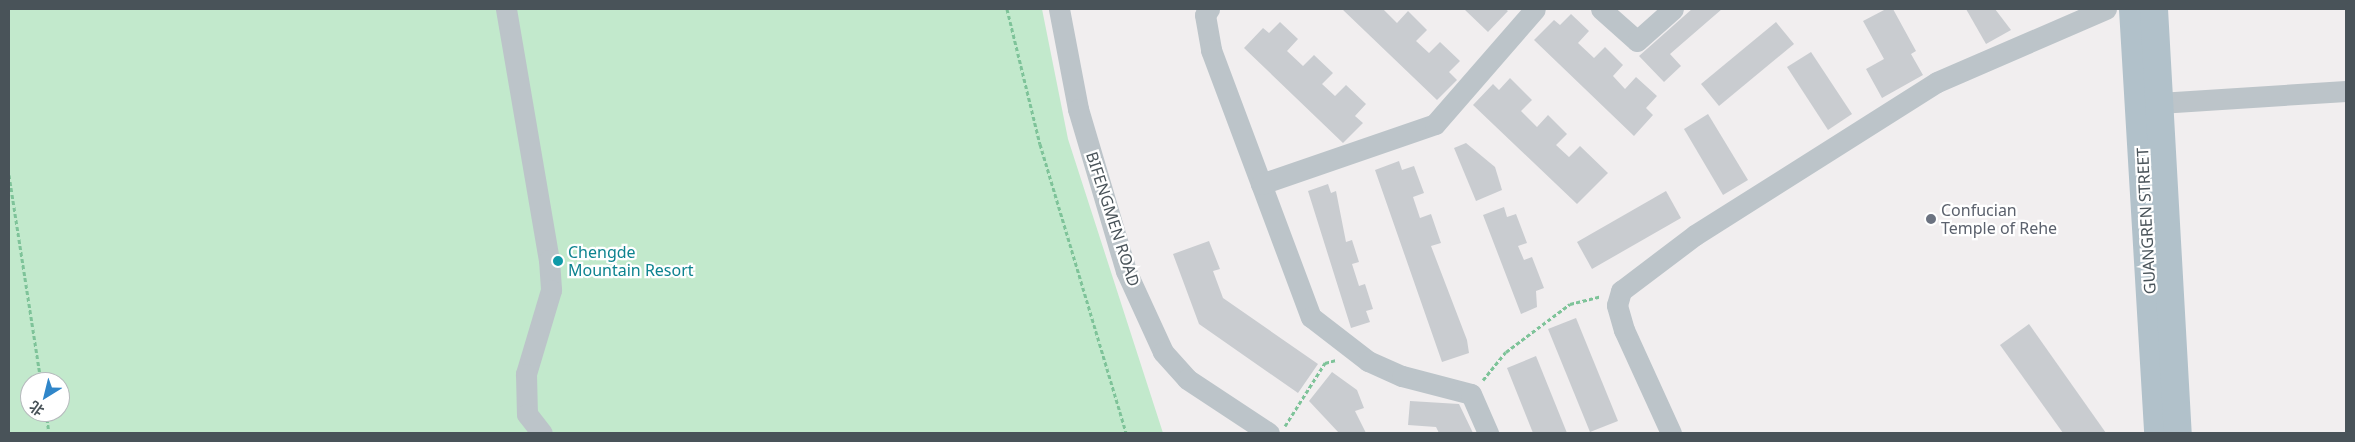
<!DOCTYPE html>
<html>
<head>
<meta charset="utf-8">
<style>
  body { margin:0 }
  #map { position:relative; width:2355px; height:442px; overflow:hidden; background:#f1eeef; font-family:"Noto Sans","Noto Sans SC",sans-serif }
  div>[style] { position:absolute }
  .green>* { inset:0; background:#c2e9cc }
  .building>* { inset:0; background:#c9ccd0 }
  .path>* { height:3px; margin-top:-1.5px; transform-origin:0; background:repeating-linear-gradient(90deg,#7ec399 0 4px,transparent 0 6.5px) }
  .minor>* { height:21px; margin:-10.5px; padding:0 10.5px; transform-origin:10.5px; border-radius:10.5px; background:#bcc4c9 }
  .major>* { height:28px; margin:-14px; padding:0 14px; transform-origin:14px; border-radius:14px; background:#b1c1ca }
  .dots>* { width:14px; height:14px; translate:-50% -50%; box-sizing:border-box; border:2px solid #fff; border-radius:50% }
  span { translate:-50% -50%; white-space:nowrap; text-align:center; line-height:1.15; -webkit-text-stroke:4.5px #fff; paint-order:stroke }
  .worship-label { font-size:16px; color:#5b616d }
  .left { translate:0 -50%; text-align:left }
  .street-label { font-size:16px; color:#495359 }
  .culture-label { font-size:16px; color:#0d838f }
  .frame { position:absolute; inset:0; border:10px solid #495359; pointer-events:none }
  .north { position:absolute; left:20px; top:372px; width:50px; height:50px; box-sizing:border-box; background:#fff; border:1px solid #b6babd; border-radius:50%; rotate:216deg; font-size:14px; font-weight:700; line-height:20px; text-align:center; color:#495359 }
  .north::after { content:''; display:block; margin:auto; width:18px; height:22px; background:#3086c9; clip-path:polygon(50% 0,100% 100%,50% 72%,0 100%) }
</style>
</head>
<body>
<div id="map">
  <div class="green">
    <i style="clip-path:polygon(evenodd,9px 9px,1042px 9px,1068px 139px,1163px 433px,9px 433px,9px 9px,30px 382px,60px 382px,60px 412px,30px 412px,30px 382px)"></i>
  </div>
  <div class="building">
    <i style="clip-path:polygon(1342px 9px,1383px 9px,1397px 23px,1408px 11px,1427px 30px,1416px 41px,1429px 53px,1440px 42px,1460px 61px,1449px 72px,1457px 80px,1437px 100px)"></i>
    <i style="clip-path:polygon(1464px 9px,1505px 9px,1508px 11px,1488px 32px)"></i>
    <i style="clip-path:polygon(1692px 9px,1722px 9px,1670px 54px,1681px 66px,1664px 82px,1639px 56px)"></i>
    <i style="clip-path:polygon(1886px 9px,1893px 9px,1916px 51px,1911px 54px,1923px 75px,1882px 98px,1866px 69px,1884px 59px,1863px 21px)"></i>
    <i style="clip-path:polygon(1966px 9px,1995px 9px,2011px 30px,1986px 44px)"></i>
    <i style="clip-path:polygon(1571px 14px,1589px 31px,1578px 43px,1594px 58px,1605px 47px,1623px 65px,1613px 76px,1625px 89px,1636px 77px,1657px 96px,1646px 108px,1653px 115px,1634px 136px,1534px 40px,1554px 20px,1560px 25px)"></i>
    <i style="clip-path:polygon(1280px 22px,1298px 39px,1287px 51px,1303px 66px,1314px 55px,1333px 73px,1322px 84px,1335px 96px,1346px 85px,1366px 104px,1355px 116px,1363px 123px,1343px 143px,1244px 48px,1263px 28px,1269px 33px)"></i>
    <i style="clip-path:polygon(1776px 22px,1794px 44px,1719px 106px,1701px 84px)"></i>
    <i style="clip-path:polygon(1811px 52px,1852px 114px,1828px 130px,1787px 67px)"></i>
    <i style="clip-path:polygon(1510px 78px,1532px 100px,1521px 111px,1537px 127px,1548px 115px,1567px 134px,1556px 145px,1569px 157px,1580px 146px,1608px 173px,1577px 204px,1473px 105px,1493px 84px,1499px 90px)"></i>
    <i style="clip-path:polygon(1708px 114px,1748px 180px,1723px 195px,1684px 129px)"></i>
    <i style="clip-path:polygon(1466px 143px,1495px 167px,1502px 190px,1476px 201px,1454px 148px)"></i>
    <i style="clip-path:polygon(1399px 161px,1402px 170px,1414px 166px,1424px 193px,1413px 197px,1420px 218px,1431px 214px,1441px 243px,1431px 246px,1467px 340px,1469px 353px,1442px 362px,1375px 170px)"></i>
    <i style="clip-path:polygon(1328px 184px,1331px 193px,1336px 191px,1346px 242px,1352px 240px,1359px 262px,1352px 264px,1359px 286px,1365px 284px,1373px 309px,1366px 311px,1370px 322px,1351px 328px,1308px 191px)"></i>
    <i style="clip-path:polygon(1666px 191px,1681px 218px,1592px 269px,1577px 242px)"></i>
    <i style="clip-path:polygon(1504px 207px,1507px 217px,1516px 214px,1527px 243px,1518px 246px,1524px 260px,1532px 257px,1544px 288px,1536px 291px,1537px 307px,1521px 314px,1483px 215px)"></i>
    <i style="clip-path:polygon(1209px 241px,1220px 269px,1213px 271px,1223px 298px,1318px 364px,1298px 393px,1199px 324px,1173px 254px)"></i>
    <i style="clip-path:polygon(1576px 318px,1618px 421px,1590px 432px,1548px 329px)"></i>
    <i style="clip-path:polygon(2029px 324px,2106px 433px,2063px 433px,2000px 345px)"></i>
    <i style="clip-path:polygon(1536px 356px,1567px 433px,1533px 433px,1507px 368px)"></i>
    <i style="clip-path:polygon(1332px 372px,1357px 390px,1364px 408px,1355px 411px,1366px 433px,1339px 433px,1309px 401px)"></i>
    <i style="clip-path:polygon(1410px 401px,1459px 404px,1473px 433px,1439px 433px,1436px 427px,1408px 425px)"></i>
  </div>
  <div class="path">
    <i style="left:1007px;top:9px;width:139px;rotate:76.3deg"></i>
    <i style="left:1040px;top:144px;width:302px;rotate:73.4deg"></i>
    <i style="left:9px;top:175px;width:209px;rotate:81.2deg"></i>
    <i style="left:1483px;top:380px;width:36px;rotate:-51deg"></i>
    <i style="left:1506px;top:352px;width:80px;rotate:-36.9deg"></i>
    <i style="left:1570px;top:304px;width:32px;rotate:-14deg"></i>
    <i style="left:46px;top:412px;width:21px;rotate:82deg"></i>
    <i style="left:1285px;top:426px;width:75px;rotate:-57.6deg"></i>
    <i style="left:1325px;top:363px;width:11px;rotate:-15deg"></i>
  </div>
  <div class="minor">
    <i style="left:506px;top:9px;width:255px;rotate:80.3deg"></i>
    <i style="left:549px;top:260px;width:30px;rotate:86deg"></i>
    <i style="left:551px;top:290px;width:88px;rotate:106.6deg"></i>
    <i style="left:526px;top:374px;width:40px;rotate:88.6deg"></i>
    <i style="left:527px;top:414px;width:24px;rotate:52deg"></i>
    <i style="left:1059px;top:9px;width:102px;rotate:79.2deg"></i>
    <i style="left:1078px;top:109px;width:169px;rotate:73.5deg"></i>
    <i style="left:1126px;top:271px;width:89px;rotate:65.4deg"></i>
    <i style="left:1163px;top:352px;width:36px;rotate:48deg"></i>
    <i style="left:1187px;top:379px;width:98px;rotate:33.4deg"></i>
    <i style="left:1209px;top:9px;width:7px;rotate:124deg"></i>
    <i style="left:1205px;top:15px;width:36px;rotate:80deg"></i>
    <i style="left:1211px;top:50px;width:285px;rotate:69.5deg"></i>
    <i style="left:1311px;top:317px;width:72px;rotate:37.7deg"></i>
    <i style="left:1368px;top:361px;width:37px;rotate:24deg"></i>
    <i style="left:1402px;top:376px;width:71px;rotate:14.6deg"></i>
    <i style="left:1471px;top:394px;width:43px;rotate:66.4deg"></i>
    <i style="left:1601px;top:9px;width:48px;rotate:41.6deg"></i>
    <i style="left:1637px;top:41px;width:48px;rotate:-41.6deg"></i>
    <i style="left:2159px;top:103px;width:187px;rotate:-3.7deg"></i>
    <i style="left:1261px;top:184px;width:184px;rotate:-19deg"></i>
    <i style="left:1435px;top:124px;width:152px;rotate:-49deg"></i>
    <i style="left:1671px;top:433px;width:113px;rotate:-114.5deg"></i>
    <i style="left:1624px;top:330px;width:26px;rotate:-106deg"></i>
    <i style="left:1617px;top:305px;width:15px;rotate:-74deg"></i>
    <i style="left:1621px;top:291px;width:93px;rotate:-37.1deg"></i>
    <i style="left:1695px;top:235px;width:286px;rotate:-32.3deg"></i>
    <i style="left:1937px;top:82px;width:184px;rotate:-23.4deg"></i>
  </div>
  <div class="major">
    <i style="left:2133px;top:9px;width:425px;rotate:86.6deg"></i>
    <i style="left:2154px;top:9px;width:425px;rotate:86.8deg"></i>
  </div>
  <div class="dots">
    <i style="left:1931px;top:219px;background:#6b7280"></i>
    <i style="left:558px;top:261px;background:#0f9aa8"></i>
  </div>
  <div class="worship-label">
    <span class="left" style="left:1941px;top:219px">Confucian<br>Temple of Rehe</span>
  </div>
  <div class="street-label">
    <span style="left:1113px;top:219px;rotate:72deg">BIFENGMEN ROAD</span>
    <span style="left:2146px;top:221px;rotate:-93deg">GUANGREN STREET</span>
  </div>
  <div class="culture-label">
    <span class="left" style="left:568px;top:261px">Chengde<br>Mountain Resort</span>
  </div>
  <div class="frame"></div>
  <div class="north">北</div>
</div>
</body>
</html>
